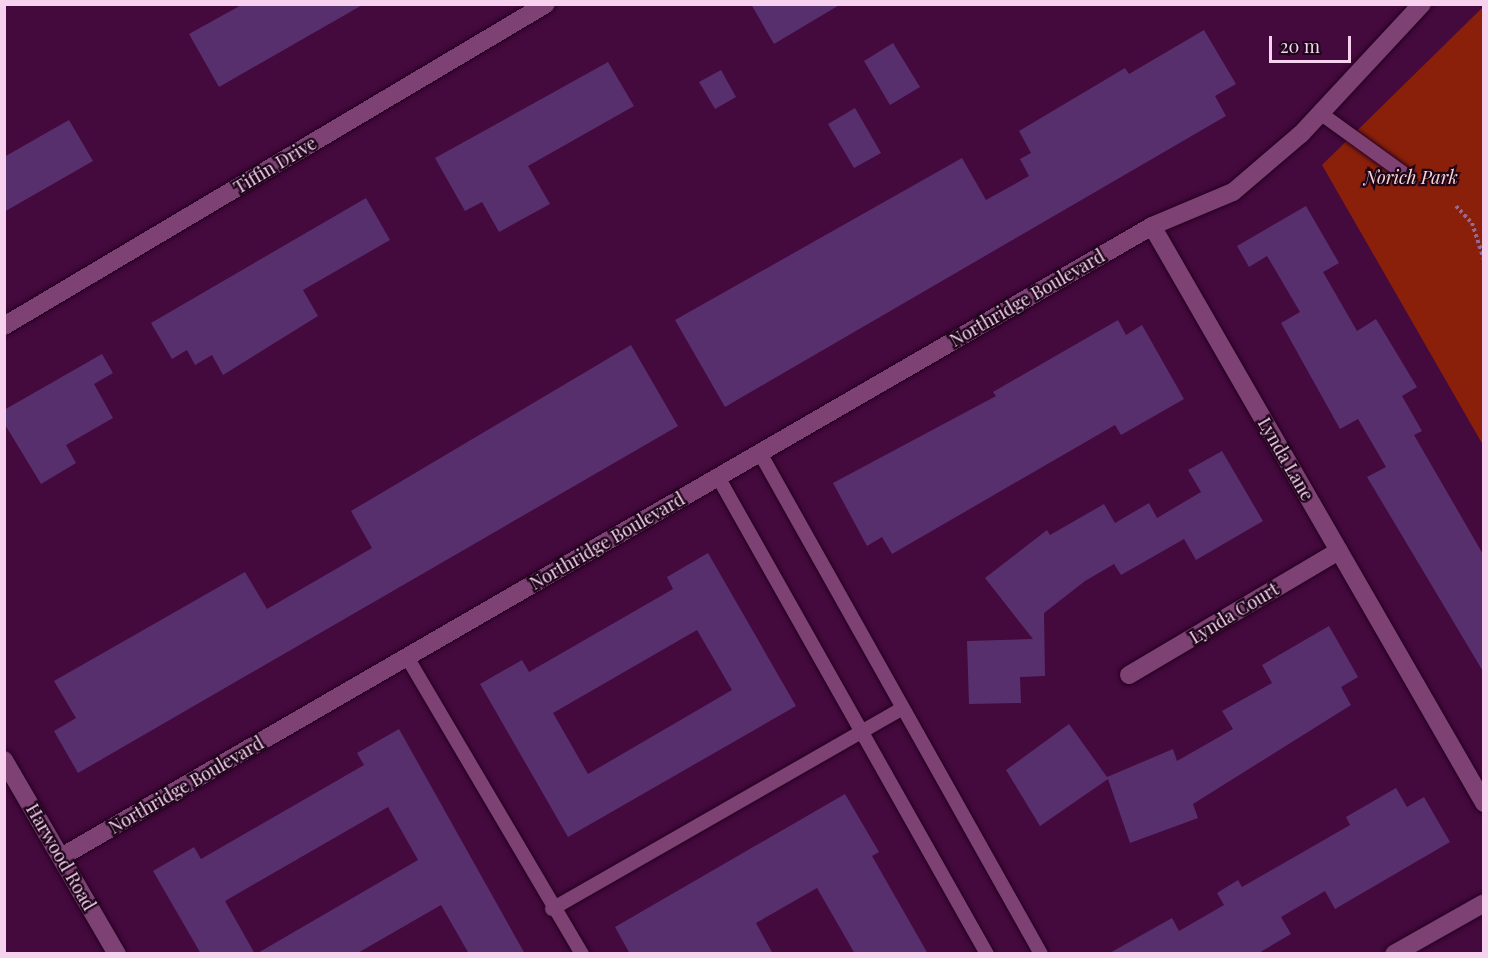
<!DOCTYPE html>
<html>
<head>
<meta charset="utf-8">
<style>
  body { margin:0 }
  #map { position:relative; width:1488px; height:958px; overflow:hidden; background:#44093d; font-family:"Playfair Display",serif }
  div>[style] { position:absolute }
  .green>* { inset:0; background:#8a2009 }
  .building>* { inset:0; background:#582f6d }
  .path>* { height:4px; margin-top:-2px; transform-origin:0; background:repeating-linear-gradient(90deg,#996991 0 3px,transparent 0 6px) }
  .roads { filter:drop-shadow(0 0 2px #240020) drop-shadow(0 0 2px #240020) }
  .lane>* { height:14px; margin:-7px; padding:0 7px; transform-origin:7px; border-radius:7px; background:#7e4174 }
  .street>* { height:18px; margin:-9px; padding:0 9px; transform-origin:9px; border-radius:9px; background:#7e4174 }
  .secondary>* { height:18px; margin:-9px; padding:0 9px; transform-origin:9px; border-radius:9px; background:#7e4174 }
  span { translate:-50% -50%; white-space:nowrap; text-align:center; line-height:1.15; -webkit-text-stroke:4.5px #1d061a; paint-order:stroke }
  .street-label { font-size:18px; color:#f6d2ee }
  .park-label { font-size:18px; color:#f8d7d0; font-style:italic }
  .frame { position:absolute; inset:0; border:6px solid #f6d2ee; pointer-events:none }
  .scale { position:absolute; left:1269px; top:36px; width:82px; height:27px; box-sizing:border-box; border:3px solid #f6d2ee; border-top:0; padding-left:8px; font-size:18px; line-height:21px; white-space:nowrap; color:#f6d2ee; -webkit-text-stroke:4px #1d061a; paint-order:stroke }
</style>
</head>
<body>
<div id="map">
  <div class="green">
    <i style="clip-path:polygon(1483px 7px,1483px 445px,1322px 165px)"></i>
  </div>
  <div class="building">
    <i style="clip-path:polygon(243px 4px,364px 4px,219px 87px,189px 34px)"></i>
    <i style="clip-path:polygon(751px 4px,841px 4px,774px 44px)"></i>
    <i style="clip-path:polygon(1204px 30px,1236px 84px,1215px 96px,1226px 116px,725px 407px,675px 320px,962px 158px,986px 200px,1029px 176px,1020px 159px,1031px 153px,1019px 131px,1125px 68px,1129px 74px)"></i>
    <i style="clip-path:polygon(893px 43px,920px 87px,890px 105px,864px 61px)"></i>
    <i style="clip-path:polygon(608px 62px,634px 106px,528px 166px,550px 204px,499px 232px,482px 202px,465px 211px,435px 158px)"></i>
    <i style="clip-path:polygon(721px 70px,736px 97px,715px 109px,699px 82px)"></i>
    <i style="clip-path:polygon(855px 108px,881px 153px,854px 168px,828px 124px)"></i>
    <i style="clip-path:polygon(69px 120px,93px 161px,4px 212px,4px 157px)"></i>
    <i style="clip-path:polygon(366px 198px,390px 240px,303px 290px,318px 316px,223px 375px,212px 355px,195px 365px,187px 350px,172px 359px,151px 323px)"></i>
    <i style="clip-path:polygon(1306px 206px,1339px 263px,1323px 272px,1357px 331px,1376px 319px,1417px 387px,1402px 396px,1422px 431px,1414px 435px,1484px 556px,1484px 673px,1367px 477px,1386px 467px,1358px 419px,1340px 429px,1281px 323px,1300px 312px,1267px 256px,1249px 267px,1237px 246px)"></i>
    <i style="clip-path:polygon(1118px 320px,1126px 335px,1142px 325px,1184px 399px,1121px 435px,1115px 425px,892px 554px,882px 537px,867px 546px,833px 483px,996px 396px,993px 392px)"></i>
    <i style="clip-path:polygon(631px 345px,678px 426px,78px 773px,54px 731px,76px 718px,54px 681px,245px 572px,267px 609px,372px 548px,351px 511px)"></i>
    <i style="clip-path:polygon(102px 354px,113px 373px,94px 384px,113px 418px,66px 445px,76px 463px,41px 484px,4px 423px,4px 410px)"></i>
    <i style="clip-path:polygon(1222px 451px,1263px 521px,1196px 560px,1184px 539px,1121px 575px,1114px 564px,1085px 581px,1044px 613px,1045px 676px,1020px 677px,1021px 703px,969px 704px,967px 641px,1033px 639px,985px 578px,1047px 530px,1050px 535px,1104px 504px,1115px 523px,1149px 503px,1157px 518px,1201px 492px,1188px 470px)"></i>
    <i style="clip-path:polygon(evenodd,708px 553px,796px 706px,568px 837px,480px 684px,522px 660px,529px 672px,673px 589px,667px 577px,708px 553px,697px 630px,732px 690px,588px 774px,553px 713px,697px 630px)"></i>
    <i style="clip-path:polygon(1329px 626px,1358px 677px,1341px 687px,1351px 705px,1193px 804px,1198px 818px,1130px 843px,1108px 779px,1040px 826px,1006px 770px,1069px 724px,1107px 777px,1173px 749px,1177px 761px,1233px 729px,1222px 711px,1272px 683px,1262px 665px)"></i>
    <i style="clip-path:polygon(399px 729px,525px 954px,469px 954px,441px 905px,356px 954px,256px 954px,418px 860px,388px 807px,225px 901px,255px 954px,201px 954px,153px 871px,194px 847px,201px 859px,364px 765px,357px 753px)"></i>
    <i style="clip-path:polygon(1396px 788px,1407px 807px,1424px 797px,1450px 842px,1335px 909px,1325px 891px,1281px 917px,1291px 934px,1257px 954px,1108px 954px,1172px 918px,1179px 931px,1224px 905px,1217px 893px,1238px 880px,1242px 887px,1350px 825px,1346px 817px)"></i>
    <i style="clip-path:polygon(845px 794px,879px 852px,872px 856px,928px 954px,855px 954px,817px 888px,756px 923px,773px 954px,630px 954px,615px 927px)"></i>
  </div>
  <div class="path">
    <i style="left:1456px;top:206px;width:23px;rotate:47deg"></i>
    <i style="left:1472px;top:223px;width:38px;rotate:72deg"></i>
  </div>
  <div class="roads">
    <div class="lane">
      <i style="left:1320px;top:113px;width:106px;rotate:35.8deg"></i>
      <i style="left:760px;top:453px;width:574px;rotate:60.71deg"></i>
      <i style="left:718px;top:477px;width:548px;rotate:60.58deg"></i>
      <i style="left:407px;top:657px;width:345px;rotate:59.5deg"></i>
      <i style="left:552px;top:909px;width:404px;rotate:-29.8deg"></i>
    </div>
    <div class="street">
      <i style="left:1152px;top:226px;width:666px;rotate:60.08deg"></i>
      <i style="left:4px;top:326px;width:630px;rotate:-30.71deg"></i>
      <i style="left:1129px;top:675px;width:244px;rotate:-30.6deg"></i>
      <i style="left:61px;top:857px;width:1260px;rotate:-30.04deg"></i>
      <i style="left:1152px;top:226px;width:88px;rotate:-22.8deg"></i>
      <i style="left:1233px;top:192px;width:89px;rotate:-40.5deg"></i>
      <i style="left:1301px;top:134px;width:178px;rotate:-47.1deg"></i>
      <i style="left:1394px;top:954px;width:103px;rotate:-29.5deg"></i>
    </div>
    <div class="secondary">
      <i style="left:4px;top:760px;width:225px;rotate:59.8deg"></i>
    </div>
  </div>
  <div class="street-label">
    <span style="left:275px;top:165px;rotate:-31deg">Tiffin Drive</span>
    <span style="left:1027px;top:298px;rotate:-30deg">Northridge Boulevard</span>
    <span style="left:1286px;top:459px;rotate:60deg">Lynda Lane</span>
    <span style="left:607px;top:541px;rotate:-30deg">Northridge Boulevard</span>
    <span style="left:1234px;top:613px;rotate:-31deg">Lynda Court</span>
    <span style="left:186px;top:785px;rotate:-30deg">Northridge Boulevard</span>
    <span style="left:61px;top:857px;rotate:60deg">Harwood Road</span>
  </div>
  <div class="park-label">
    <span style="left:1411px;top:177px">Norich Park</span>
  </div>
  <div class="frame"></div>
  <div class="scale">20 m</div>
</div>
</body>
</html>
